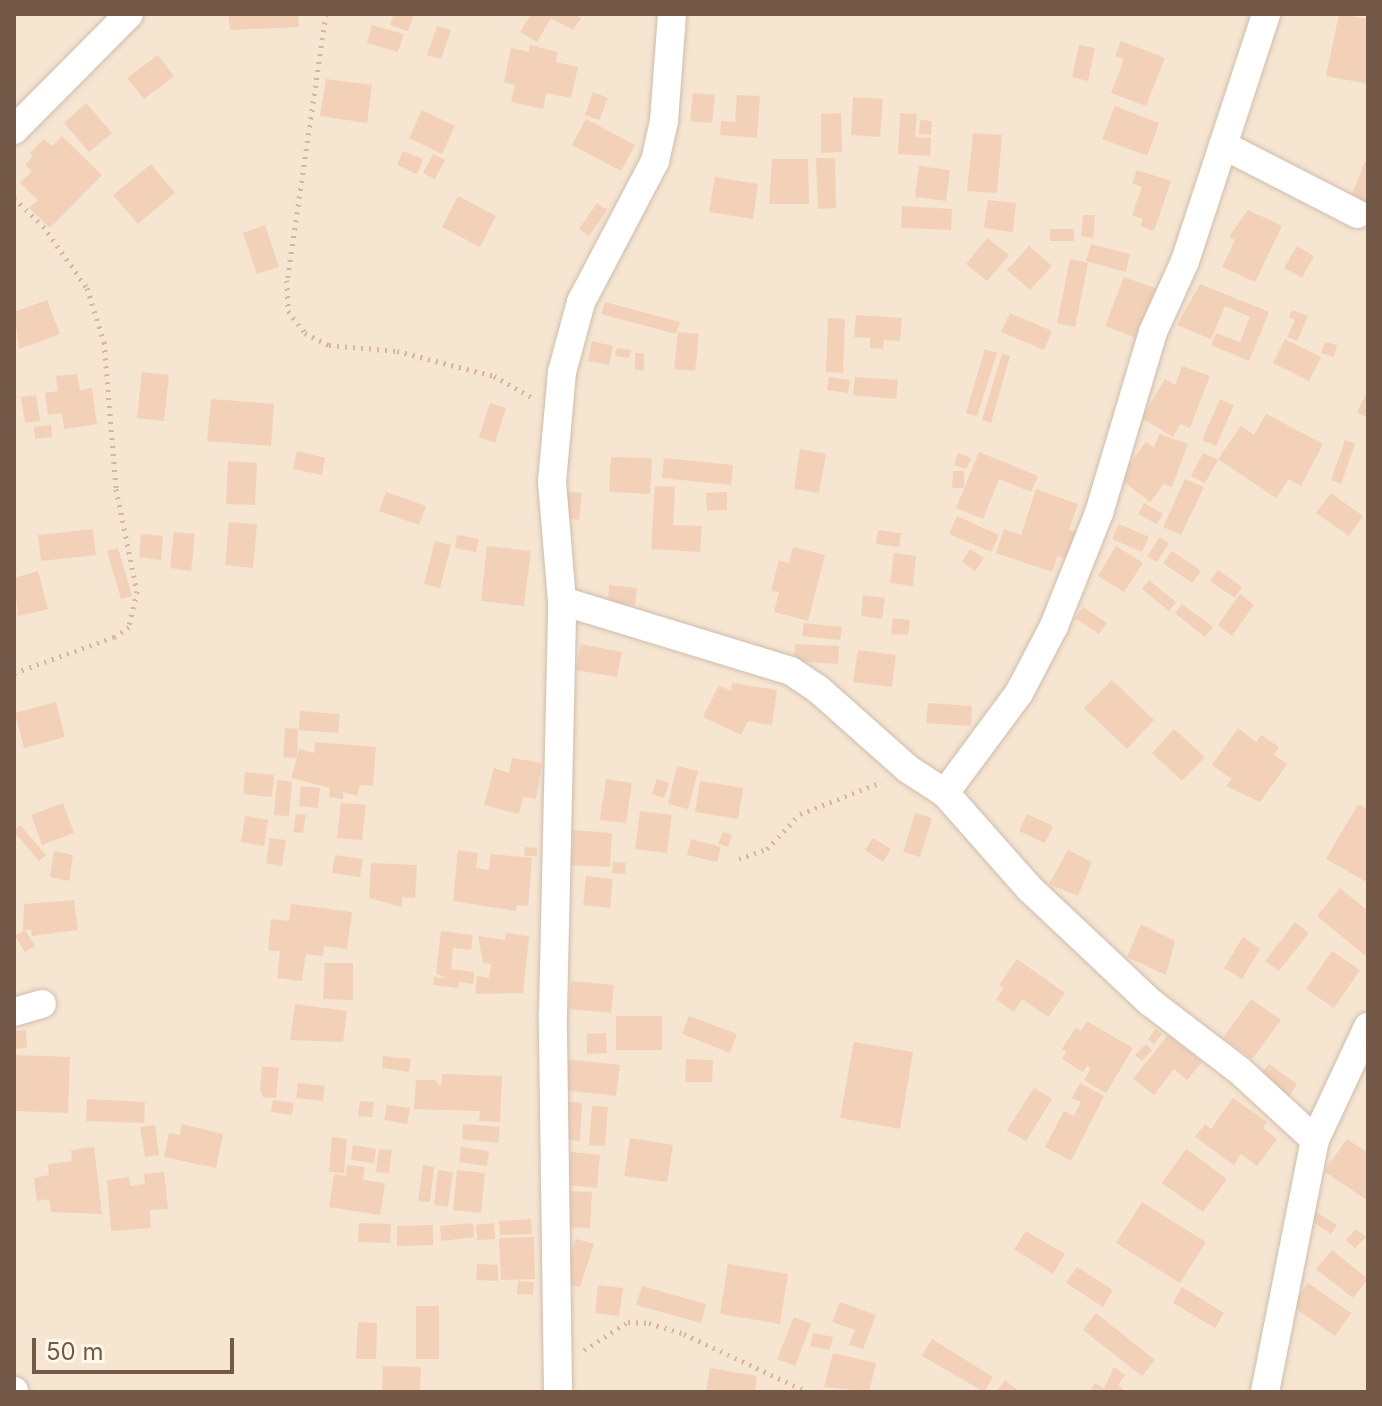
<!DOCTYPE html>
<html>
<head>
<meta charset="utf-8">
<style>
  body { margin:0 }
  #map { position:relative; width:1382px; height:1406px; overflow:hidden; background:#fdf3e3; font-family:Inter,sans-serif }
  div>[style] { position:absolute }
  .residential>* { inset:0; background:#f5e5d1 }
  .building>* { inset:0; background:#f3d1b9 }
  .path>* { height:5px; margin-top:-2.5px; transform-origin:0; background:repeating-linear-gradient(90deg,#d8b59c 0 2px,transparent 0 8px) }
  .roads { filter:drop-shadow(0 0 2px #d0bdac) drop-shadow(0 0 2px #d0bdac) }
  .minor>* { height:28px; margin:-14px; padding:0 14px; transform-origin:14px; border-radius:14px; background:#fff }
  span { translate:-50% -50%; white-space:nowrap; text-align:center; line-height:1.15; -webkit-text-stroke:6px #fff7e9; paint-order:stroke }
  .frame { position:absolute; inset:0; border:16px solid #755948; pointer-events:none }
  .scale { position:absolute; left:32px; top:1338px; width:202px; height:36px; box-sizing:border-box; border:4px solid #755948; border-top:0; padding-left:10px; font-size:24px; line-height:28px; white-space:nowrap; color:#755948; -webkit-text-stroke:6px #fff7e9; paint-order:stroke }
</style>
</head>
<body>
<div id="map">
  <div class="residential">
    <i style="clip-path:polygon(14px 14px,1368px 14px,1368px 1392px,14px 1392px)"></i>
  </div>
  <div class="building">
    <i style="clip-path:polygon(228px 14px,298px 14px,299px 27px,230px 30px)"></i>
    <i style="clip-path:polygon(394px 14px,414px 14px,408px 31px,390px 25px)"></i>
    <i style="clip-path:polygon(531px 14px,573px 14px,581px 18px,573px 30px,551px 18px,537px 42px,520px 32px)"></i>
    <i style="clip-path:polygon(1339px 14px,1368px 19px,1368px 84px,1326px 76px)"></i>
    <i style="clip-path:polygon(372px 25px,404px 34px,398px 52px,367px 43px)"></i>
    <i style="clip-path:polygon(437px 26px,451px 30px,441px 59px,427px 55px)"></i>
    <i style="clip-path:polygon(1121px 41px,1165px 58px,1146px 106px,1111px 93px,1124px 59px,1115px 56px)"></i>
    <i style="clip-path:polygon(530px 45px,558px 52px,556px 62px,578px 67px,571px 98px,546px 93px,543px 109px,511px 102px,515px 85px,504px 82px,511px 48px,529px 52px)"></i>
    <i style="clip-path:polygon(1079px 45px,1095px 48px,1088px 81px,1072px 77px)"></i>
    <i style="clip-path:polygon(158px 55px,174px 76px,144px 99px,127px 78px)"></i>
    <i style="clip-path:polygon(326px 79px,372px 85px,367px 123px,320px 116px)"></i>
    <i style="clip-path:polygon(593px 92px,608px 98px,599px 120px,585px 115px)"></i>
    <i style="clip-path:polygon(693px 93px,715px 95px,712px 123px,690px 121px)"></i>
    <i style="clip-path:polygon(737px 95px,760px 96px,757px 138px,720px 135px,721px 121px,735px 122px)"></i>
    <i style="clip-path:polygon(853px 97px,883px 99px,880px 137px,851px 135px)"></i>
    <i style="clip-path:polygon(86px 103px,112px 133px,89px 152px,64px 123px)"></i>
    <i style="clip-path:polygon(1115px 106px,1159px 123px,1147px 156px,1102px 139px)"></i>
    <i style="clip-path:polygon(422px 110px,455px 126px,442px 154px,409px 138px)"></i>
    <i style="clip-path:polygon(841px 113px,842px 152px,821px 153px,821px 114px)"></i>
    <i style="clip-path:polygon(900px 113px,917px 114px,915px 137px,931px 138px,930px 156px,898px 154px)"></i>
    <i style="clip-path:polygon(586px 119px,635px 145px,621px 171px,572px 145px)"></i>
    <i style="clip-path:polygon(920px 120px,932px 121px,931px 135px,919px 134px)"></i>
    <i style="clip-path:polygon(973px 133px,1002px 135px,997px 193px,967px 191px)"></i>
    <i style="clip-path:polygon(62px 136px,102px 175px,50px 228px,29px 208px,38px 200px,20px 183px,32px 171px,25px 165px,33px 156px,30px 153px,44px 139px,52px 146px)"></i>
    <i style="clip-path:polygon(403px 151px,423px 159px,417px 174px,397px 165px)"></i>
    <i style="clip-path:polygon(433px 154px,445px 160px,435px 179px,423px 173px)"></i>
    <i style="clip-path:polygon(816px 158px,835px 158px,836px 208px,818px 209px)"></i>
    <i style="clip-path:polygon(772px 159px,808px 159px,809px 204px,769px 204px)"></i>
    <i style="clip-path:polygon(1365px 162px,1368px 163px,1368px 215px,1347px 206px)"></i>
    <i style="clip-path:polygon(151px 164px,175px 193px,138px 224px,113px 195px)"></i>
    <i style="clip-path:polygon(919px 166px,950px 170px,946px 201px,915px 197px)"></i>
    <i style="clip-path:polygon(1137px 170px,1171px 181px,1154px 231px,1141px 226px,1143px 219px,1132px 215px,1142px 187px,1132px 183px)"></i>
    <i style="clip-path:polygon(715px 177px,758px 184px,753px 219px,709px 212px)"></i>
    <i style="clip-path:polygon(458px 196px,496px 216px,480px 247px,442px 227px)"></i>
    <i style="clip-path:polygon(988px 200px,1016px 203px,1013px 232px,984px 228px)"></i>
    <i style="clip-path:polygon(597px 203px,607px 210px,589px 236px,579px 229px)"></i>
    <i style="clip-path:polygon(902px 206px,952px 209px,951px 230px,901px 228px)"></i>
    <i style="clip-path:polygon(1248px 210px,1282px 226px,1255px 282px,1222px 267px,1235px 240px,1229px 237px)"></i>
    <i style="clip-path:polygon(1083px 215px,1095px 215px,1093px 238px,1081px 236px)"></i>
    <i style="clip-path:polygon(265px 225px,279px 267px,257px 274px,243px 233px)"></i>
    <i style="clip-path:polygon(1050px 229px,1074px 229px,1074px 241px,1050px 241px)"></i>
    <i style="clip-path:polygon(987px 238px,1009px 255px,987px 281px,966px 264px)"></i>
    <i style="clip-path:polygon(1091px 244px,1130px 254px,1126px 272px,1086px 261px)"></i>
    <i style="clip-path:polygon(1029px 246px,1052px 266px,1030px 290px,1007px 270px)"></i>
    <i style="clip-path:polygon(1297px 246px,1314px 256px,1302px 278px,1284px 268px)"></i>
    <i style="clip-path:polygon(1070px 259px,1088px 263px,1075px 327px,1057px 323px)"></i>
    <i style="clip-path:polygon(1124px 277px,1158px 289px,1139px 339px,1105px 326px)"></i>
    <i style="clip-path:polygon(1200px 284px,1269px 312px,1249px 361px,1211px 345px,1216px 333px,1240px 342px,1250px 317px,1225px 306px,1211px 339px,1177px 325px)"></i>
    <i style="clip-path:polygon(47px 300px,60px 334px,19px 349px,14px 312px)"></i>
    <i style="clip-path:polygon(605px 302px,680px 322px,676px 334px,601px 314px)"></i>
    <i style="clip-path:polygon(1292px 310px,1308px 316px,1297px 341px,1287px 337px,1295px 320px,1289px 317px)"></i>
    <i style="clip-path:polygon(1010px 313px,1052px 331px,1044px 350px,1001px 332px)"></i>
    <i style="clip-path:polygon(856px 315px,902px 318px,900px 341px,884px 340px,883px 349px,870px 348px,870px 338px,854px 337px)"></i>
    <i style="clip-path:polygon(828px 318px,845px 319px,843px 373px,826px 372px)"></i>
    <i style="clip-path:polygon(678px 332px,699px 334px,695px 371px,674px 369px)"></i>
    <i style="clip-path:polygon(1285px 339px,1321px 357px,1309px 381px,1273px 363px)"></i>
    <i style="clip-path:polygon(592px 341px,613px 346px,609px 365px,588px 361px)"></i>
    <i style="clip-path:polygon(1325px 342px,1337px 345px,1334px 357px,1321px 353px)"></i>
    <i style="clip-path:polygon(617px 348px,631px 350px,629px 358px,615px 356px)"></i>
    <i style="clip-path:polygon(985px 349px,997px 353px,977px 416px,966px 413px)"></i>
    <i style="clip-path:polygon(635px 353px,644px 353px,644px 370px,635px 370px)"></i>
    <i style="clip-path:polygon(1002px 354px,1010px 356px,991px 423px,982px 420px)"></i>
    <i style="clip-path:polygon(1182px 366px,1210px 376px,1190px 428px,1180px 424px,1173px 437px,1142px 418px,1165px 379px,1175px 385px)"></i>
    <i style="clip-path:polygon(142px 372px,169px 375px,164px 421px,137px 418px)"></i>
    <i style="clip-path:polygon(77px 374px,80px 390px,92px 388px,97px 424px,64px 429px,62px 413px,48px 415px,45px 393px,58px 391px,56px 376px)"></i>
    <i style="clip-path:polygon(829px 377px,850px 380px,848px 393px,827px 390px)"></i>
    <i style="clip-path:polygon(855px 377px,898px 380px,896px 399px,853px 395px)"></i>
    <i style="clip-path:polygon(1368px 390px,1368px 418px,1357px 412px)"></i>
    <i style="clip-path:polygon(36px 395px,40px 421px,25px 423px,21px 397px)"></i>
    <i style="clip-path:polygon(211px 399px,274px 404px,271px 446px,207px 441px)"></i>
    <i style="clip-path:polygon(1220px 399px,1234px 405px,1216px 446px,1202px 440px)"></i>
    <i style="clip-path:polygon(490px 403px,506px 408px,495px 443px,479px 437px)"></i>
    <i style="clip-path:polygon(1266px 414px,1323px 444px,1301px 486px,1289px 479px,1276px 498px,1218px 459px,1241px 426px,1254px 435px)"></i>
    <i style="clip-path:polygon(51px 425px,52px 437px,35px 439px,34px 427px)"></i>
    <i style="clip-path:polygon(1159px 434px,1188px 444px,1172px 487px,1164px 484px,1150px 502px,1119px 478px,1146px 442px,1154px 448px)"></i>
    <i style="clip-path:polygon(1345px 440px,1355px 444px,1341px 484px,1331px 480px)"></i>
    <i style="clip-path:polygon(800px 449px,826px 454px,819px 493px,794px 489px)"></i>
    <i style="clip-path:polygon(297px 451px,325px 458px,322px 475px,293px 469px)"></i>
    <i style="clip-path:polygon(979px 452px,1038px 476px,1031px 492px,999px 479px,983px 519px,956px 508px)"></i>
    <i style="clip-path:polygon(958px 453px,971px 458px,966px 469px,954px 465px)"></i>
    <i style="clip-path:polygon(1203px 453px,1218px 460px,1205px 483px,1191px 476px)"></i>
    <i style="clip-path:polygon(611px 457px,652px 458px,650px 494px,609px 492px)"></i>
    <i style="clip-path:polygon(664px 458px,733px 465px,731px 485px,662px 478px)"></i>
    <i style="clip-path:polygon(228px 461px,257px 463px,255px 505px,226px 504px)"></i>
    <i style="clip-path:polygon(953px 471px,964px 471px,964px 488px,952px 488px)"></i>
    <i style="clip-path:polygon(1185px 479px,1204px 487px,1181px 535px,1163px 527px)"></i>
    <i style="clip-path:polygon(655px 486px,675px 487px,673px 525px,702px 526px,700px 552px,651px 549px)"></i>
    <i style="clip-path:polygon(1036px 489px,1078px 504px,1069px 530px,1079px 533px,1070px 560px,1058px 556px,1052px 572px,996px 553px,1004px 529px,1021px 535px)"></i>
    <i style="clip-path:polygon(566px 491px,582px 493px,579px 520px,563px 518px)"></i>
    <i style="clip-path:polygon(386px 492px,426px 506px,419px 525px,379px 511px)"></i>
    <i style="clip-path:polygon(727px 492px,727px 510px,707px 511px,706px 493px)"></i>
    <i style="clip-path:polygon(1331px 493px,1363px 516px,1349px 536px,1316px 513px)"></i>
    <i style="clip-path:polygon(1144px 503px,1163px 514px,1157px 524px,1138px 514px)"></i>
    <i style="clip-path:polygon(957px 516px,999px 535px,991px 552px,949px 534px)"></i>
    <i style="clip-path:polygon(229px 522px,257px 524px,253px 568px,225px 565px)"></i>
    <i style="clip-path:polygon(1119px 524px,1149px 537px,1142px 552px,1112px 539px)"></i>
    <i style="clip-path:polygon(93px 529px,96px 555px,41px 561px,38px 535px)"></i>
    <i style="clip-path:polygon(878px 530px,901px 533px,899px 547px,876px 544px)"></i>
    <i style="clip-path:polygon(174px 532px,195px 534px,191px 571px,170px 568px)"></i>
    <i style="clip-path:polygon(141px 534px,163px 536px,161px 560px,139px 557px)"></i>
    <i style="clip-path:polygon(457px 535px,479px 539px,476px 552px,455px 548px)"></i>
    <i style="clip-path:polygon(1160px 537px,1169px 543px,1157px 562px,1147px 556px)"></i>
    <i style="clip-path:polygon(435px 541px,451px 545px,440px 588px,424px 584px)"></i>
    <i style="clip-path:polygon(487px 546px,531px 551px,524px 606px,481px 601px)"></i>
    <i style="clip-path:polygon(1116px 546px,1143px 563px,1124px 592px,1098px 576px)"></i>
    <i style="clip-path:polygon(793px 547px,825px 555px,808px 621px,774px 612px,779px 592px,771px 591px,779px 560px,789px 563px)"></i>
    <i style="clip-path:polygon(118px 548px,132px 596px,121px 599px,107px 551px)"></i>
    <i style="clip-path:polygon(970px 549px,984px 558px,975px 571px,962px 562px)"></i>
    <i style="clip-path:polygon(1172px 551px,1201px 571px,1192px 583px,1163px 563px)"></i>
    <i style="clip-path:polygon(894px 553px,916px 556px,913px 586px,890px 583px)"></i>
    <i style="clip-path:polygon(1218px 570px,1242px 587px,1235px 598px,1210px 581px)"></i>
    <i style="clip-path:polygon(38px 571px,48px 609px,18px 616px,14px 578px)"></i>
    <i style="clip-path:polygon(1149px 580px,1176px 602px,1169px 611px,1142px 589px)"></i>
    <i style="clip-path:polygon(609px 585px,637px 588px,635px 605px,608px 603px)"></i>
    <i style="clip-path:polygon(1240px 594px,1254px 605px,1232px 636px,1218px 625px)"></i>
    <i style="clip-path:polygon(863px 595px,885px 598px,882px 619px,861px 616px)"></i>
    <i style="clip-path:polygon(1182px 604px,1213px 627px,1205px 637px,1175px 613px)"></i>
    <i style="clip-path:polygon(1083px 607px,1107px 623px,1099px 634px,1075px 618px)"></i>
    <i style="clip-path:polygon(893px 618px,910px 620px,908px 635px,891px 634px)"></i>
    <i style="clip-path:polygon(804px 623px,842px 627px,840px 640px,802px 636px)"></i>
    <i style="clip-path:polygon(581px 644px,622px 652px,617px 677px,576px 670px)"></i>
    <i style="clip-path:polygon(795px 644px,839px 646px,838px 664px,794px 661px)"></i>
    <i style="clip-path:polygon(858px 650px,896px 655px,892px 687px,853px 682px)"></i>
    <i style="clip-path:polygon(1112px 680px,1154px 720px,1127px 749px,1084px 708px)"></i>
    <i style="clip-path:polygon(732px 683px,777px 690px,772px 725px,748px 721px,741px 735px,703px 717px,719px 685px,731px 691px)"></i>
    <i style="clip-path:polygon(56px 702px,65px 737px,24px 748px,15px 713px)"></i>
    <i style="clip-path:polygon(928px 703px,972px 706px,971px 726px,926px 723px)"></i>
    <i style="clip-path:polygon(300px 711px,340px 714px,338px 733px,299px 730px)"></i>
    <i style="clip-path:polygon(285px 728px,298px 729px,297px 757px,299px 749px,314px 753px,315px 742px,376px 747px,373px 786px,360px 785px,357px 796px,343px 792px,343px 799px,329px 797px,330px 788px,291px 778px,297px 758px,283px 757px)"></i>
    <i style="clip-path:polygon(1238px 728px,1256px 742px,1261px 735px,1279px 747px,1274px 755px,1287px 764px,1260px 802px,1226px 786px,1232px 779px,1212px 765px)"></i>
    <i style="clip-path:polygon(1174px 729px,1205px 757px,1182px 781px,1152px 753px)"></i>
    <i style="clip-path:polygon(512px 758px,542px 763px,536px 799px,523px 797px,519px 814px,484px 805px,494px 768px,509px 773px)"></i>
    <i style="clip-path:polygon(677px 766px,698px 771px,688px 809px,668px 804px)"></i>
    <i style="clip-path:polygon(245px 772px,274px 775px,272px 797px,243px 794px)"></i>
    <i style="clip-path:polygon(606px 779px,632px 783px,626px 823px,600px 820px)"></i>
    <i style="clip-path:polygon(657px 779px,669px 783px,664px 798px,652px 794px)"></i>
    <i style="clip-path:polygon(277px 780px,292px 782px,289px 816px,274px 815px)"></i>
    <i style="clip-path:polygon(700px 781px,743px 788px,738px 819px,695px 812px)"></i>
    <i style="clip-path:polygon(301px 786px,320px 788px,318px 808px,299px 806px)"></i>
    <i style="clip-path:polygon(63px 803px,74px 833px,42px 845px,31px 815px)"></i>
    <i style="clip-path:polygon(341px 803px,366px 805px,362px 840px,337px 838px)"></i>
    <i style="clip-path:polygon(1358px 804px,1368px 810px,1368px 883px,1326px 859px)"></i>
    <i style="clip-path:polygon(640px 811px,672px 815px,667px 853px,635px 849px)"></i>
    <i style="clip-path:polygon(915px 813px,932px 818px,920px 857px,903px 852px)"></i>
    <i style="clip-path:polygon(296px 814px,306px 815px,303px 833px,293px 832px)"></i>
    <i style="clip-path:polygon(1027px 814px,1053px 826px,1045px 843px,1019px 831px)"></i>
    <i style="clip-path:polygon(245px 816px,268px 820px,264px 846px,241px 842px)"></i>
    <i style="clip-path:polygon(20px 825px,46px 855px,39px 861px,14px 832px)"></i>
    <i style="clip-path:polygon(573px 830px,612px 833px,610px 867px,571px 865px)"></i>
    <i style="clip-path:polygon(723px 832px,732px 835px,728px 847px,718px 844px)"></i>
    <i style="clip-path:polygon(270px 838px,286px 840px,282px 866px,266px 863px)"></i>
    <i style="clip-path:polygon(873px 838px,891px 849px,883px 862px,865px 850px)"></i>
    <i style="clip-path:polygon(691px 839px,721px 847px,717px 862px,687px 855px)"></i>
    <i style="clip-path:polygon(525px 847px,537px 848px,537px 856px,524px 856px)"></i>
    <i style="clip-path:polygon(458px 850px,478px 853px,476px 868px,489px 870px,491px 854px,532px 858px,528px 906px,517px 905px,516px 911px,453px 901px)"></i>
    <i style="clip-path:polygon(1068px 850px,1092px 862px,1078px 896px,1049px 884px)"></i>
    <i style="clip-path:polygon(54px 851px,73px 855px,69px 881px,50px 877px)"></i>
    <i style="clip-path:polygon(335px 855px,363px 859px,360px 877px,332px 873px)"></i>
    <i style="clip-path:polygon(613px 862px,626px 863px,625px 874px,612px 873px)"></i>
    <i style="clip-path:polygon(371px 863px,417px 865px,415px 898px,402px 897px,402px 907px,369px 898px)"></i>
    <i style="clip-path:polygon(586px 876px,613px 879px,610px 908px,583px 905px)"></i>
    <i style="clip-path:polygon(1340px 888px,1368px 911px,1368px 958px,1317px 916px)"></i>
    <i style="clip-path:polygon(74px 900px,78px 930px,32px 936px,31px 930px,23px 930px,24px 904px)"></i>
    <i style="clip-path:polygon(291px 904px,352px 912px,347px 949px,324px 946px,323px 956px,306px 954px,302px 981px,277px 978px,280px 951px,268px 950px,271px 919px,289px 921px)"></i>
    <i style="clip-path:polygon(1295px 922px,1309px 933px,1279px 971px,1265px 961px)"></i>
    <i style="clip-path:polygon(1141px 924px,1175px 941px,1166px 975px,1127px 957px)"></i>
    <i style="clip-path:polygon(25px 930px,35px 946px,25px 952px,15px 936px)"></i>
    <i style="clip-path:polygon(441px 931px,473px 935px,471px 950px,453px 948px,451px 969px,474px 972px,473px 984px,459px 982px,458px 988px,433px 985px,434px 977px,448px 979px,436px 973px)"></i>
    <i style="clip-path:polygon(506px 933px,529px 936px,523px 993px,475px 994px,477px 976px,489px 978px,491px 964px,483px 963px,478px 936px,505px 940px)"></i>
    <i style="clip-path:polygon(1243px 937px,1260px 949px,1242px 979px,1224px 968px)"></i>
    <i style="clip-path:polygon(1332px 951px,1360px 970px,1334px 1008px,1306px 989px)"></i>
    <i style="clip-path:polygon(1017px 959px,1065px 993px,1048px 1017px,1022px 999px,1014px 1012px,996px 999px,1004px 988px,999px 985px)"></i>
    <i style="clip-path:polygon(325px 963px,353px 963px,353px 1000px,323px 999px)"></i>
    <i style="clip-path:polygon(571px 981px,614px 985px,611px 1013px,569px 1009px)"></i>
    <i style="clip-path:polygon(1251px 999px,1281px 1020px,1252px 1059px,1223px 1038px)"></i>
    <i style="clip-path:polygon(295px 1004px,347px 1011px,343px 1042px,290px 1040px)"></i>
    <i style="clip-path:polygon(616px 1016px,662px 1016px,662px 1050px,616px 1050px)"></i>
    <i style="clip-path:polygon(689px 1016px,737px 1034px,730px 1053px,682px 1034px)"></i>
    <i style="clip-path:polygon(1087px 1021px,1133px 1048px,1106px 1093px,1084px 1080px,1091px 1068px,1087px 1066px,1083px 1072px,1062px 1059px,1066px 1052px,1062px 1049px,1076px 1027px,1081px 1031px)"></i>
    <i style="clip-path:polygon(1155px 1029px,1162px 1034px,1154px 1044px,1148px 1040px)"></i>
    <i style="clip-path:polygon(26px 1030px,27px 1048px,14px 1049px,14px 1031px)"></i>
    <i style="clip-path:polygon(606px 1033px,607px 1053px,587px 1054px,587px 1034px)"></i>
    <i style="clip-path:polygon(1168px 1035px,1202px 1062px,1187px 1080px,1174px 1069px,1154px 1095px,1133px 1079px)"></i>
    <i style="clip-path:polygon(854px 1042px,913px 1052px,900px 1129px,840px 1118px)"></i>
    <i style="clip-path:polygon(1146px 1044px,1152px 1050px,1142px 1061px,1135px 1055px)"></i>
    <i style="clip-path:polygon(14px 1055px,70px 1057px,68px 1113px,14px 1111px)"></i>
    <i style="clip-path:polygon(383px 1056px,411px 1059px,409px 1072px,382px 1068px)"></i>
    <i style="clip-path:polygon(567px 1059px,620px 1065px,616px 1096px,564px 1090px)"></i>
    <i style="clip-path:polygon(686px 1059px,713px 1060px,712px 1082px,685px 1082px)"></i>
    <i style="clip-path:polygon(1269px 1064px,1297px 1084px,1287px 1099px,1258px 1078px)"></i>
    <i style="clip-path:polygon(262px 1066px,279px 1068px,276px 1098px,263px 1097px,260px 1090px)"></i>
    <i style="clip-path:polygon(442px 1074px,502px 1076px,500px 1122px,479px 1121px,480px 1111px,414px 1109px,416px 1080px,436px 1080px,441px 1087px)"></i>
    <i style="clip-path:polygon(298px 1083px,325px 1086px,323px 1101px,296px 1098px)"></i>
    <i style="clip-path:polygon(1080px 1083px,1104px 1096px,1071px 1161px,1045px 1147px,1064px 1111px,1074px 1116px,1081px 1102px,1072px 1098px)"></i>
    <i style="clip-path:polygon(1034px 1088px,1052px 1099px,1026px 1141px,1007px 1130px)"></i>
    <i style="clip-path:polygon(1233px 1098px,1267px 1122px,1263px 1128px,1277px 1139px,1257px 1166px,1241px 1154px,1234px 1165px,1195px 1137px,1205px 1124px,1211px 1129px)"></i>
    <i style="clip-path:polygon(87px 1099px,145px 1102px,144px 1123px,86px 1121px)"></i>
    <i style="clip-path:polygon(273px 1100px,294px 1103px,292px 1115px,271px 1112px)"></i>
    <i style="clip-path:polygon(360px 1101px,374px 1102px,372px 1117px,358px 1116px)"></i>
    <i style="clip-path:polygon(563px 1101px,582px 1103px,580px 1141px,560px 1139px)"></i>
    <i style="clip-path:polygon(387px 1105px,410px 1108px,407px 1124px,384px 1120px)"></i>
    <i style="clip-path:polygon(592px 1106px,608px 1107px,605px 1146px,589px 1145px)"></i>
    <i style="clip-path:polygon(182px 1124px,223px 1134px,216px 1168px,164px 1157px,169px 1133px,180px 1135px)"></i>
    <i style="clip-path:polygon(463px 1124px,500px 1127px,498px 1143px,462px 1139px)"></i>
    <i style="clip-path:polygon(155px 1125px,159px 1155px,145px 1157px,140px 1127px)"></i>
    <i style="clip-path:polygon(332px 1137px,347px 1139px,344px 1173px,329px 1172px)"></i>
    <i style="clip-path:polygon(630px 1138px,673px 1145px,667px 1182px,624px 1176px)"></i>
    <i style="clip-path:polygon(1347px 1139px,1368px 1153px,1368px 1201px,1324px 1171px)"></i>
    <i style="clip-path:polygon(353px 1145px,376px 1149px,374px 1163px,351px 1160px)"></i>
    <i style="clip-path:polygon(94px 1147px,102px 1214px,51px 1212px,49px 1199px,37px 1201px,34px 1178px,49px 1175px,48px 1164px,72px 1161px,71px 1150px)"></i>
    <i style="clip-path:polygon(461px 1147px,489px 1151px,487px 1166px,459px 1162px)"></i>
    <i style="clip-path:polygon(379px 1149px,392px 1150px,389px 1173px,376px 1172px)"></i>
    <i style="clip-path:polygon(1186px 1149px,1227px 1179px,1203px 1212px,1162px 1183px)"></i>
    <i style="clip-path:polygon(571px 1152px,600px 1155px,597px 1188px,568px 1185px)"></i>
    <i style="clip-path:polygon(347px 1165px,365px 1167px,363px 1180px,385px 1183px,380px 1215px,329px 1207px,334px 1174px,346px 1176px)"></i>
    <i style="clip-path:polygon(423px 1165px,434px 1167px,430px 1202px,418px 1201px)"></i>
    <i style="clip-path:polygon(438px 1170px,453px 1172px,448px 1207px,434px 1205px)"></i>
    <i style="clip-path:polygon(457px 1170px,485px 1173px,481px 1213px,453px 1210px)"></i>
    <i style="clip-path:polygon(164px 1172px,168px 1209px,150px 1210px,151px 1228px,111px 1231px,107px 1180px,129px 1177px,130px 1186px,145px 1184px,144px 1174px)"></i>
    <i style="clip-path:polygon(566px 1191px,592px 1192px,590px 1228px,564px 1227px)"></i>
    <i style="clip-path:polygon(1142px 1202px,1206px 1242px,1180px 1283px,1116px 1243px)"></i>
    <i style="clip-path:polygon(1314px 1211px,1337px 1225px,1331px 1234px,1309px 1219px)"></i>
    <i style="clip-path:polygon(531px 1219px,532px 1234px,500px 1235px,499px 1221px)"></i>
    <i style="clip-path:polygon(359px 1223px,391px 1224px,390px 1243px,358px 1242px)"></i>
    <i style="clip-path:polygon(473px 1223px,474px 1237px,441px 1241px,440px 1226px)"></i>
    <i style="clip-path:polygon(494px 1223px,495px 1239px,477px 1240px,476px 1225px)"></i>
    <i style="clip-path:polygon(433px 1225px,433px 1245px,397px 1246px,397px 1226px)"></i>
    <i style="clip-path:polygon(1356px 1229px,1366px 1237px,1355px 1248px,1346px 1240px)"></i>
    <i style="clip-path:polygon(1026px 1231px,1065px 1254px,1053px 1274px,1014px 1249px)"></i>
    <i style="clip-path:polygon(534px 1237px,535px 1279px,501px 1280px,499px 1238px)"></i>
    <i style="clip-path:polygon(576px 1239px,594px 1244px,580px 1287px,562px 1282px)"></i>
    <i style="clip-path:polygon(1332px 1250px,1368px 1279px,1353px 1298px,1316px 1269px)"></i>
    <i style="clip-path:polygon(477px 1264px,498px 1265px,498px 1281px,476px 1280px)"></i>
    <i style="clip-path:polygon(728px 1264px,788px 1274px,780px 1324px,720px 1314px)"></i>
    <i style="clip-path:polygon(1077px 1267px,1113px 1290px,1103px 1307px,1066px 1283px)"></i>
    <i style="clip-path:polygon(518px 1281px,534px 1282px,533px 1295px,517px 1294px)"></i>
    <i style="clip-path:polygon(1308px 1283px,1351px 1313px,1335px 1336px,1292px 1306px)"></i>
    <i style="clip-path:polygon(598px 1285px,623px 1288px,619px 1316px,595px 1313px)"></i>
    <i style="clip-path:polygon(642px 1286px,706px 1304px,701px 1323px,636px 1305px)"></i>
    <i style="clip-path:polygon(1182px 1287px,1224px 1313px,1215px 1328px,1173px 1303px)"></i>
    <i style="clip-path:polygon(840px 1302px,876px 1315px,863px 1349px,849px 1345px,855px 1330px,832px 1322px)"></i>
    <i style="clip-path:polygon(416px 1306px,439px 1306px,439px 1359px,416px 1359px)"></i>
    <i style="clip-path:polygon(1096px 1313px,1155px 1360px,1142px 1376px,1083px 1330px)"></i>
    <i style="clip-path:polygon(794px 1317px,811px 1324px,795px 1366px,777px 1359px)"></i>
    <i style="clip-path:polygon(358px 1322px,377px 1323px,376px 1359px,356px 1359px)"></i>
    <i style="clip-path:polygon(813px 1333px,833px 1337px,830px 1350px,810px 1346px)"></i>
    <i style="clip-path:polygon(932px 1339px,993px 1377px,984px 1392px,922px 1356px)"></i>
    <i style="clip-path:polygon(833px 1353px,876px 1363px,869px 1392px,824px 1387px)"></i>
    <i style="clip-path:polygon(383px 1366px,421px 1367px,420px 1392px,382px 1392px)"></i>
    <i style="clip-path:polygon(1114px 1367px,1125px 1375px,1118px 1385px,1127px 1392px,1090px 1391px,1095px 1383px,1104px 1388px)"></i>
    <i style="clip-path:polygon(710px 1368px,757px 1376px,755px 1392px,706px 1392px)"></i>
    <i style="clip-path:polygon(1005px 1380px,1020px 1392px,996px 1392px)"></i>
  </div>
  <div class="path">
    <i style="left:326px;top:14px;width:269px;rotate:98.3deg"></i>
    <i style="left:287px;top:280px;width:31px;rotate:88deg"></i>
    <i style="left:288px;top:311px;width:28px;rotate:52deg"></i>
    <i style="left:305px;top:333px;width:27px;rotate:27deg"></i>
    <i style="left:329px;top:345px;width:68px;rotate:5deg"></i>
    <i style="left:397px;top:351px;width:100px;rotate:14.5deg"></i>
    <i style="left:494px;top:376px;width:45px;rotate:29.4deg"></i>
    <i style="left:14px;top:198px;width:40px;rotate:44deg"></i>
    <i style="left:43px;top:226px;width:76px;rotate:54.6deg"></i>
    <i style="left:87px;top:288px;width:57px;rotate:72.5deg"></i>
    <i style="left:104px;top:342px;width:147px;rotate:85.3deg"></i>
    <i style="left:116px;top:489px;width:104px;rotate:78.4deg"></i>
    <i style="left:137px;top:591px;width:37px;rotate:103deg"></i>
    <i style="left:129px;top:627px;width:18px;rotate:146deg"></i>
    <i style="left:114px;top:637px;width:106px;rotate:160.2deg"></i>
    <i style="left:739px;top:859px;width:30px;rotate:-20deg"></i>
    <i style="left:767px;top:849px;width:48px;rotate:-46.7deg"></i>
    <i style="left:800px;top:814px;width:88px;rotate:-21.3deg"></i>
    <i style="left:584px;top:1350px;width:52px;rotate:-32.5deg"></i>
    <i style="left:628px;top:1322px;width:21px;rotate:3deg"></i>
    <i style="left:649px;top:1323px;width:37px;rotate:17deg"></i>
    <i style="left:684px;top:1334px;width:137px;rotate:25.1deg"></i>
  </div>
  <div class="roads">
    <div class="minor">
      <i style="left:14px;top:130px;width:163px;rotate:-45.2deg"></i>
      <i style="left:1223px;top:145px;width:151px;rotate:27.2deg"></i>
      <i style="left:562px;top:601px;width:239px;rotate:17deg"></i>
      <i style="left:791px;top:671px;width:32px;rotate:34deg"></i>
      <i style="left:818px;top:689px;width:120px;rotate:41.6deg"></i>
      <i style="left:908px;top:769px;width:44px;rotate:33deg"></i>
      <i style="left:945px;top:793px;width:128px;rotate:48.5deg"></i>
      <i style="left:1030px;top:889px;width:165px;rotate:43.3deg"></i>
      <i style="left:1150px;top:1002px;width:112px;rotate:37.4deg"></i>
      <i style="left:1239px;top:1070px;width:103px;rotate:42.6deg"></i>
      <i style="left:945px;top:793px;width:124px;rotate:-53.5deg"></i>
      <i style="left:1019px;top:693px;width:76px;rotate:-62.4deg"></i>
      <i style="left:1054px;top:626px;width:122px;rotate:-68.3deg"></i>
      <i style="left:1099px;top:513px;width:189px;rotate:-73.4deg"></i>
      <i style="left:1153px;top:332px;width:78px;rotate:-65.7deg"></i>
      <i style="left:1185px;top:261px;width:260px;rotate:-71.8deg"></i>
      <i style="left:14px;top:1012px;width:29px;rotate:-16deg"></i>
      <i style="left:14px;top:1391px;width:1px;rotate:90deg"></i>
      <i style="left:558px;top:1392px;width:379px;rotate:-90.8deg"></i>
      <i style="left:553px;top:1013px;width:412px;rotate:-88.7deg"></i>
      <i style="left:562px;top:601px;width:119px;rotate:-94.8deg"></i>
      <i style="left:552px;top:482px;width:110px;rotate:-84.8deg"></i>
      <i style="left:562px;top:372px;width:73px;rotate:-74.8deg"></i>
      <i style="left:581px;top:302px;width:159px;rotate:-62.3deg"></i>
      <i style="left:655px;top:161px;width:41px;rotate:-77.3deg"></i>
      <i style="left:664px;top:121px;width:107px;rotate:-85.7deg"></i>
      <i style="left:1265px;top:1392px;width:257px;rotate:-78.8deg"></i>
      <i style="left:1315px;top:1140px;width:125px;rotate:-64.9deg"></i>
    </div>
  </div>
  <div class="frame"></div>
  <div class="scale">50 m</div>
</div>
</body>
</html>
